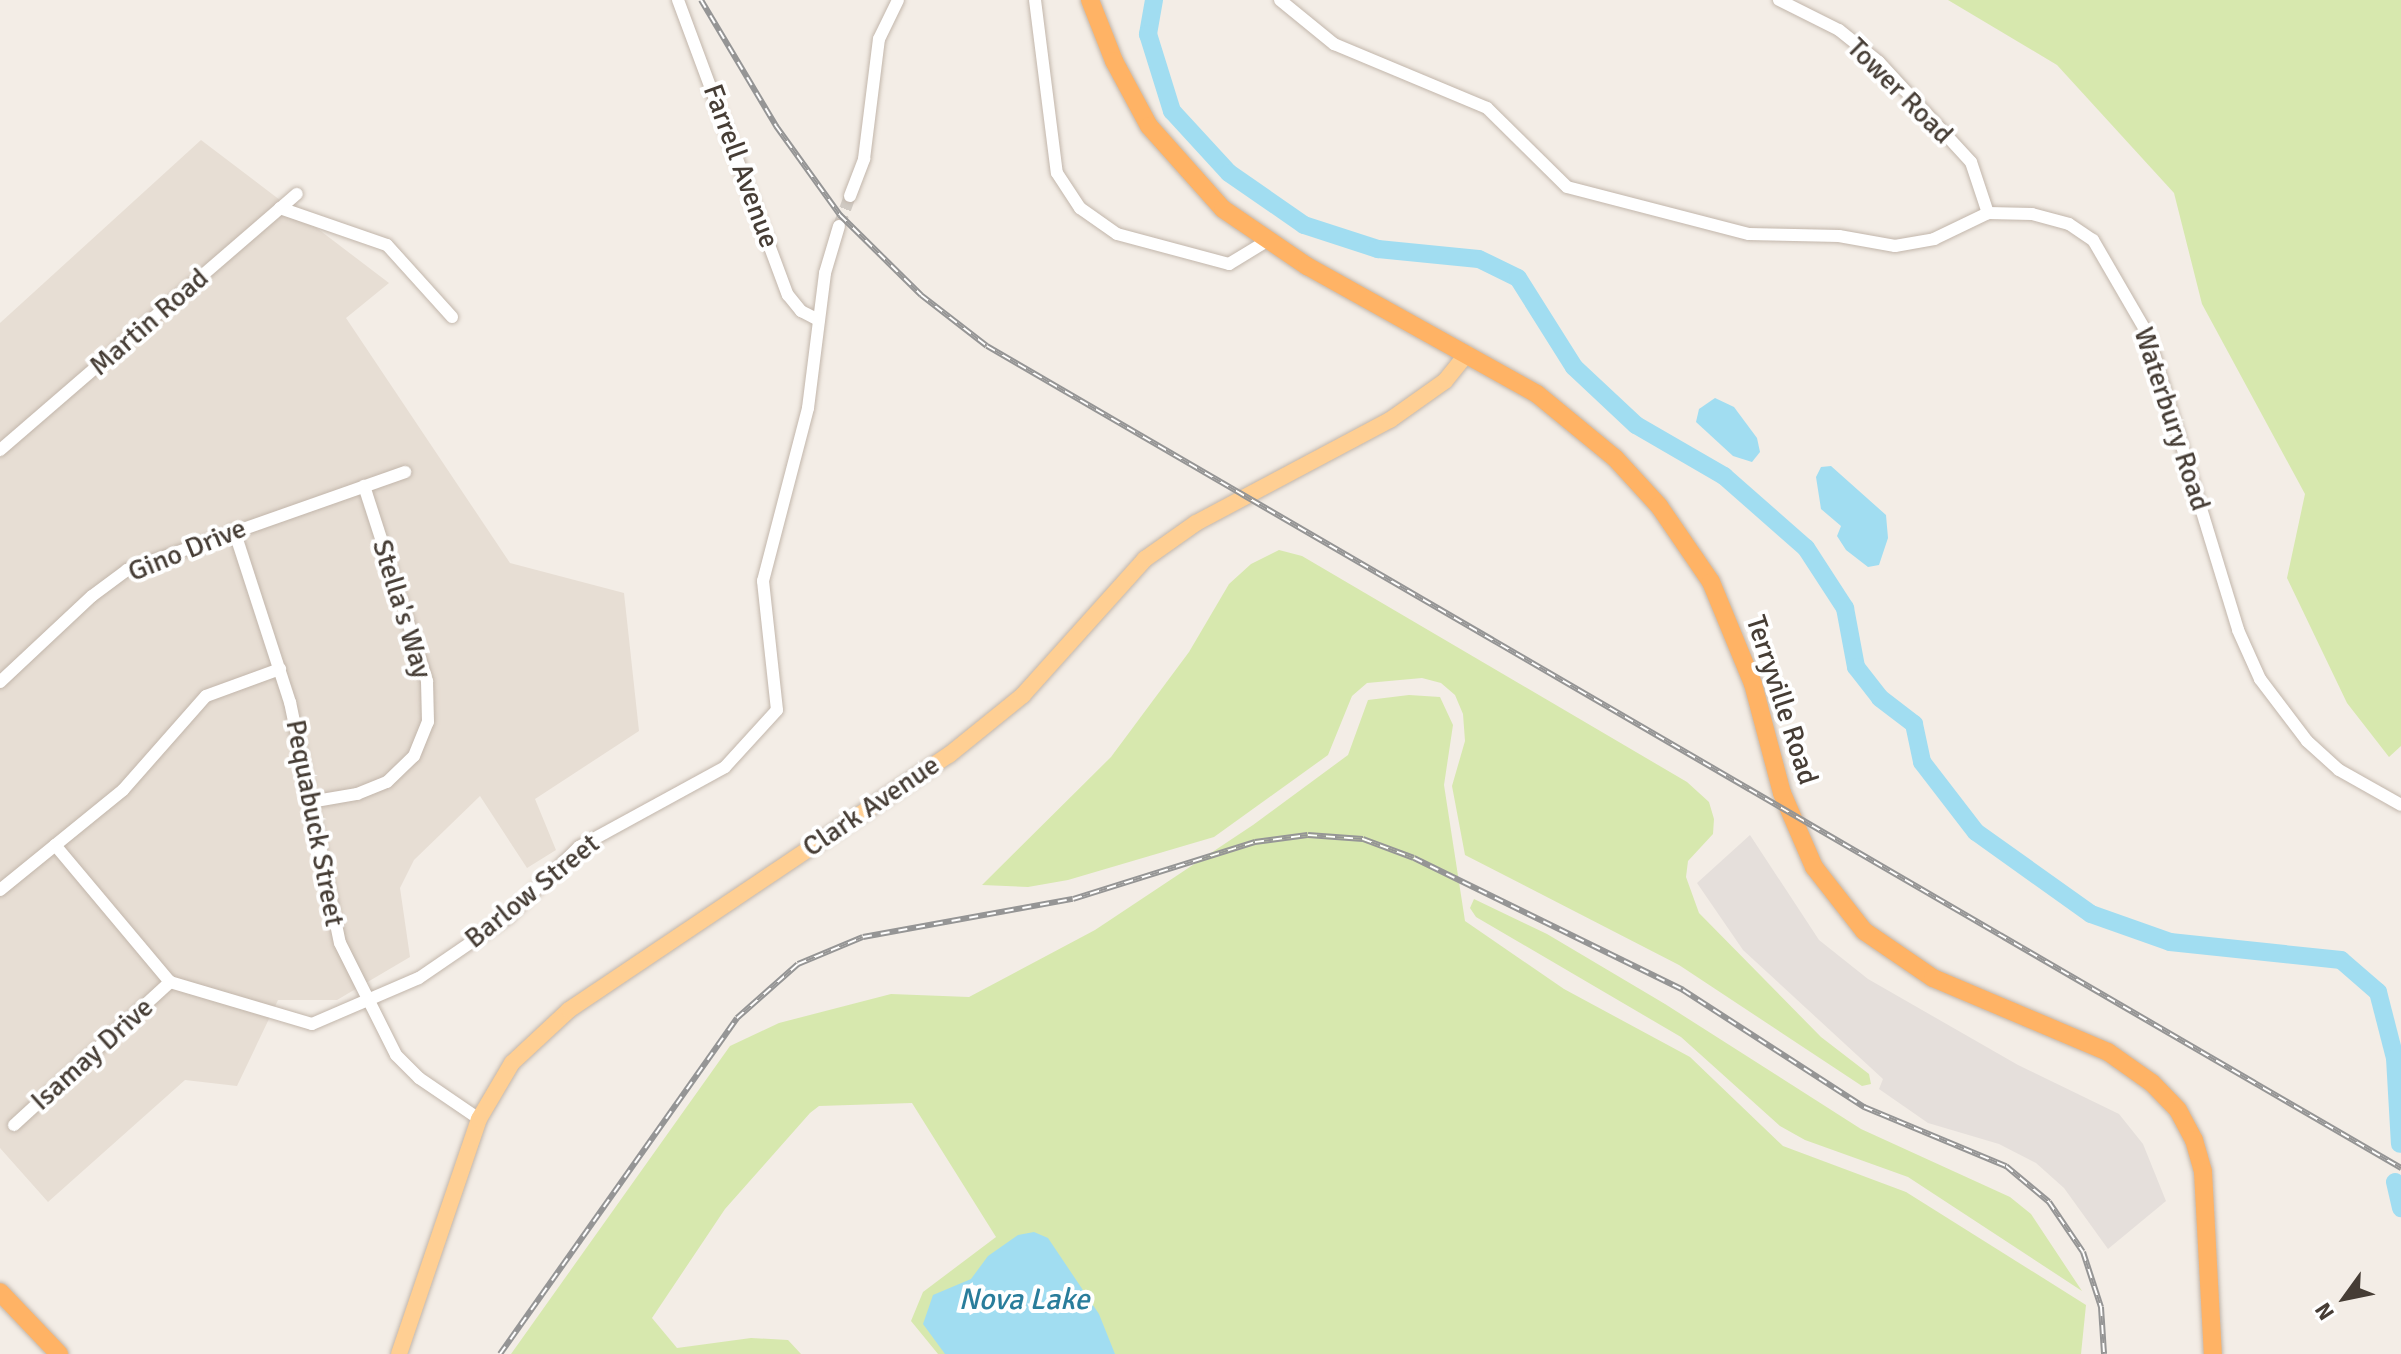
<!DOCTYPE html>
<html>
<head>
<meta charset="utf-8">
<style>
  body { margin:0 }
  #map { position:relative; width:2401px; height:1354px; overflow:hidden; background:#f3ede6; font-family:Signika,sans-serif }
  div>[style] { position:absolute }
  .residential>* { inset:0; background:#e7ded4 }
  .industrial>* { inset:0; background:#e5dfdb }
  .green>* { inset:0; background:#d7e8ae }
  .water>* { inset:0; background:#a1ddf1 }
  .river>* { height:18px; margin:-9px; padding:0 9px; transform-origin:9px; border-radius:9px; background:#a1ddf1 }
  .minor-tunnel>* { height:12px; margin-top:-6px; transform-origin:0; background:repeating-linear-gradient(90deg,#d0cac3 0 12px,transparent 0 18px) }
  .roads { filter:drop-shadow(0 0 2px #c2b6ab) drop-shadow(0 0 2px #c2b6ab) }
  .minor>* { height:12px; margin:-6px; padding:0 6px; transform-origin:6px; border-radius:6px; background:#fff }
  .major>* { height:16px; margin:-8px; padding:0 8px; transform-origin:8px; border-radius:8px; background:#ffcf93 }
  .highway>* { height:18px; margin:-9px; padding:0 9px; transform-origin:9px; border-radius:9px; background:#ffb365 }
  .rail>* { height:6px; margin-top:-3px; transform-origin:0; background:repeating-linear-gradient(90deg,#fff 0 9px,#959595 0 18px); box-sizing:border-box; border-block:2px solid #959595 }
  span { translate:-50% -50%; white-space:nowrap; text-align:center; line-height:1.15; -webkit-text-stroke:8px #fff; paint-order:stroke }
  .street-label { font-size:28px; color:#463d35 }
  .water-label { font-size:30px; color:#297d9b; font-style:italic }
  .north { position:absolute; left:2305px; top:1258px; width:80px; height:80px; -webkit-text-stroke:6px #fff; paint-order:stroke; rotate:237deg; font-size:22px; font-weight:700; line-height:32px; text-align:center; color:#463d35 }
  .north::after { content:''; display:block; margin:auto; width:28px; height:36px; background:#463d35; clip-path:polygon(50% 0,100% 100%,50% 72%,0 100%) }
</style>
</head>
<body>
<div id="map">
  <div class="residential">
    <i style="clip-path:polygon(201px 140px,389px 283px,346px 318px,510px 563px,624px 593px,639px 731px,535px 799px,556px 850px,527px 868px,480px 796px,414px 860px,400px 888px,410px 957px,337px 1000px,278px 1000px,237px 1086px,185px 1080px,48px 1202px,0 1148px,0 323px)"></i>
  </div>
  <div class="industrial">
    <i style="clip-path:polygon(1750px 835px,1819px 940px,1868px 979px,2018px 1065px,2119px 1114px,2143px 1144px,2166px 1201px,2108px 1249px,2064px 1188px,2036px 1163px,1999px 1144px,1928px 1123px,1879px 1089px,1883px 1079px,1743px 950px,1697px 883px)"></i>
  </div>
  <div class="green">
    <i style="clip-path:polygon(1948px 0,2401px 0,2401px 746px,2389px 757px,2347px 703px,2287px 578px,2305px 494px,2202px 304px,2174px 193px,2057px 65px)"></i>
    <i style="clip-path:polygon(1279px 550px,1302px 556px,1687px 782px,1709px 802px,1714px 819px,1713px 834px,1688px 861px,1686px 877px,1699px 913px,1821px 1037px,1869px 1074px,1871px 1084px,1862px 1086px,1679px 965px,1465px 855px,1452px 786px,1465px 741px,1463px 714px,1455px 695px,1441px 683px,1422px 678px,1367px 683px,1352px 696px,1328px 755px,1214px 837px,1068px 880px,1028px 887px,982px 885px,1111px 757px,1189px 652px,1229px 584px,1251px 564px)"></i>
    <i style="clip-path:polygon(1409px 695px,1440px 697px,1453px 725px,1444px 785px,1465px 921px,1564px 989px,1690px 1057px,1783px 1146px,1906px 1192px,2086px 1305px,2081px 1354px,938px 1354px,911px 1321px,923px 1292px,996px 1237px,912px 1103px,819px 1106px,810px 1113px,725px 1209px,652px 1318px,677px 1348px,751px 1338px,788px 1340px,801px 1354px,511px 1354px,730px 1046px,779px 1023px,891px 994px,969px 997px,1095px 930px,1253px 825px,1348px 755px,1368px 700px)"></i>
    <i style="clip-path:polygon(1474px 899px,1547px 934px,1665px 1004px,1861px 1129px,2010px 1197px,2031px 1214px,2082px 1291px,1908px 1177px,1805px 1140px,1780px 1126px,1681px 1037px,1476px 917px,1470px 908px)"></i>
  </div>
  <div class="water">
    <i style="clip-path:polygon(1715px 398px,1734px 407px,1757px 438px,1760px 452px,1752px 462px,1733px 456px,1696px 422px,1699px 409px)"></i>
    <i style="clip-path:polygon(1831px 466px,1886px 515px,1888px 538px,1879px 565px,1868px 567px,1846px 550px,1837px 536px,1841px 526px,1821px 509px,1816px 477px,1821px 467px)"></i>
    <i style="clip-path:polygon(1034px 1232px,1048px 1238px,1099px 1314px,1115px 1354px,945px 1354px,923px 1324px,933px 1295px,971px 1279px,988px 1256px,1018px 1235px)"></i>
  </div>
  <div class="river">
    <i style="left:1154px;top:0;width:35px;rotate:100deg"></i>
    <i style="left:1148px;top:34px;width:81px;rotate:72.7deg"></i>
    <i style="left:1172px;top:111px;width:84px;rotate:47.4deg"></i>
    <i style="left:1229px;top:173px;width:91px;rotate:34.7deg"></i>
    <i style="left:1304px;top:225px;width:78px;rotate:18deg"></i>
    <i style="left:1378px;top:249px;width:101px;rotate:5.7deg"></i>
    <i style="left:1479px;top:259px;width:43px;rotate:26deg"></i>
    <i style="left:1518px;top:278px;width:105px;rotate:57.8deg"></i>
    <i style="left:1574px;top:367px;width:85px;rotate:43.1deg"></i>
    <i style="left:1636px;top:425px;width:102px;rotate:30.1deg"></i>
    <i style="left:1724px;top:476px;width:109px;rotate:41.3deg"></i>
    <i style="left:1806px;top:548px;width:72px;rotate:57deg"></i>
    <i style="left:1845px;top:608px;width:60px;rotate:79.4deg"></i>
    <i style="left:1856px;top:667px;width:39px;rotate:52deg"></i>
    <i style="left:1880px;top:698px;width:43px;rotate:37.4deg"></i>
    <i style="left:1914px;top:724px;width:39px;rotate:78deg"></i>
    <i style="left:1922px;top:762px;width:88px;rotate:52.4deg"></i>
    <i style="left:1976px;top:832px;width:141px;rotate:35.5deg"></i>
    <i style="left:2091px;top:914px;width:84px;rotate:19.5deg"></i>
    <i style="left:2170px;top:942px;width:172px;rotate:6deg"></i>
    <i style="left:2341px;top:960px;width:49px;rotate:40.9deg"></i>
    <i style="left:2378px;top:992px;width:68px;rotate:75.6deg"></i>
    <i style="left:2395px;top:1058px;width:86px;rotate:86.7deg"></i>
    <i style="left:2395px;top:1182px;width:27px;rotate:77deg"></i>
  </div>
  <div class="minor-tunnel">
    <i style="left:839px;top:226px;width:32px;rotate:-70deg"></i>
  </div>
  <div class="roads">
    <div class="minor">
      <i style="left:678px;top:0;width:315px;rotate:69.6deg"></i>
      <i style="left:788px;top:295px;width:21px;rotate:51deg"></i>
      <i style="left:801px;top:311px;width:20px;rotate:27deg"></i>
      <i style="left:1035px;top:0;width:174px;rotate:82.8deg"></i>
      <i style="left:1057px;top:173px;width:42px;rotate:56.7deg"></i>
      <i style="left:1080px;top:208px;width:45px;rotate:35.1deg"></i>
      <i style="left:1117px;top:234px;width:116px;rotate:15deg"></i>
      <i style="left:1229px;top:264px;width:44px;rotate:-31.2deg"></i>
      <i style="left:1280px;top:0;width:70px;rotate:39.2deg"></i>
      <i style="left:1334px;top:44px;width:166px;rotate:22.7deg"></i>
      <i style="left:1487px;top:108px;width:112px;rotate:44.6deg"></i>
      <i style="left:1567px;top:187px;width:188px;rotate:14.5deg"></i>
      <i style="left:1749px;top:234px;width:90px;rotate:1.3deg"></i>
      <i style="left:1839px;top:236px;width:57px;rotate:10.1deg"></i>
      <i style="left:1895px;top:246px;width:40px;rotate:-10deg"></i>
      <i style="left:1934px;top:239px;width:60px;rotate:-25.7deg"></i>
      <i style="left:1988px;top:213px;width:44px;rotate:1.3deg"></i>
      <i style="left:2032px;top:214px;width:38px;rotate:15deg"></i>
      <i style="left:2069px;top:224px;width:29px;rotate:34deg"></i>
      <i style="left:2093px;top:240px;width:110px;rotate:59.9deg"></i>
      <i style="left:2148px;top:335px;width:308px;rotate:73deg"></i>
      <i style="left:2238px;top:630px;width:54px;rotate:65.8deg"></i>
      <i style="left:2260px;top:679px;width:78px;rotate:52.8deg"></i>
      <i style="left:2307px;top:741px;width:43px;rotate:42.2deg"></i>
      <i style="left:2339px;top:770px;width:71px;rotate:29.4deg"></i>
      <i style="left:1779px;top:0;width:67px;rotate:26.6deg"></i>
      <i style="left:1839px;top:30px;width:51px;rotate:38.7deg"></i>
      <i style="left:1879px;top:62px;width:136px;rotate:47.4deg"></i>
      <i style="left:1971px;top:162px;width:54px;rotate:71.6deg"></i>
      <i style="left:850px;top:196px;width:40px;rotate:-69deg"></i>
      <i style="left:864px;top:159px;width:121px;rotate:-82.9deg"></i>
      <i style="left:879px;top:39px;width:43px;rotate:-64deg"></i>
      <i style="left:280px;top:208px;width:113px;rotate:19.1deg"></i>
      <i style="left:387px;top:245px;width:97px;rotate:47.9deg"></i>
      <i style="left:0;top:450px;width:392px;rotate:-40.8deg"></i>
      <i style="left:234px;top:530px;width:181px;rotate:72deg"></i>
      <i style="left:290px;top:702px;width:246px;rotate:78.3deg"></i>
      <i style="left:340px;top:943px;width:125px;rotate:63.4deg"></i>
      <i style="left:396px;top:1055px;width:33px;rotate:45deg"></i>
      <i style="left:419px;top:1078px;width:73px;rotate:34.3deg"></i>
      <i style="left:0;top:682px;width:126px;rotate:-43.1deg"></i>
      <i style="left:92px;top:596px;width:44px;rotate:-36.6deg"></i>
      <i style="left:127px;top:570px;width:295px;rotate:-19.4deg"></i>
      <i style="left:310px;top:802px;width:48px;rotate:-9.7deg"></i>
      <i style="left:357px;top:794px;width:32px;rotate:-22deg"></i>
      <i style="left:387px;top:782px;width:37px;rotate:-44deg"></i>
      <i style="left:414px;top:756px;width:37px;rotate:-68deg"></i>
      <i style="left:428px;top:722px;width:41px;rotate:-91.4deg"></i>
      <i style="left:427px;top:681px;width:205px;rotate:-107.9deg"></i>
      <i style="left:55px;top:845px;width:179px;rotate:50deg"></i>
      <i style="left:170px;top:982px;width:148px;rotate:16.5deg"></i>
      <i style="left:312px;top:1024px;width:116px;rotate:-23.3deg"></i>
      <i style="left:419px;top:978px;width:108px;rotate:-34.4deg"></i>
      <i style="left:508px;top:917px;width:100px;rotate:-44.6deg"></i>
      <i style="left:579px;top:847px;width:166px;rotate:-28.7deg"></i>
      <i style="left:725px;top:767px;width:77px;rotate:-47.6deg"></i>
      <i style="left:777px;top:710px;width:130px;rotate:-96.2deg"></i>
      <i style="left:763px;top:581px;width:179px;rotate:-75.4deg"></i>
      <i style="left:808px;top:408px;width:136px;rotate:-82.8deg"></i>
      <i style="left:825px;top:273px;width:49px;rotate:-73.4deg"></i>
      <i style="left:0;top:890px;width:159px;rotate:-39.1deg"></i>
      <i style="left:123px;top:790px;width:125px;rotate:-48.6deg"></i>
      <i style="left:206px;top:696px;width:79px;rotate:-20deg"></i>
      <i style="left:14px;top:1125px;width:212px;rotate:-42.5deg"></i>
    </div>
    <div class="major">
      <i style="left:399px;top:1354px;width:248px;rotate:-71.2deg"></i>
      <i style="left:479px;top:1119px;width:65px;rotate:-59.5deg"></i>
      <i style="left:512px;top:1063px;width:78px;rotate:-42.9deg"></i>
      <i style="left:569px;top:1010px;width:458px;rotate:-33.9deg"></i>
      <i style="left:949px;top:755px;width:95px;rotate:-39deg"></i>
      <i style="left:1023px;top:695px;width:183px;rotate:-48.1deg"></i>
      <i style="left:1145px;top:559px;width:62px;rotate:-35.2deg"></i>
      <i style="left:1196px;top:523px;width:220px;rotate:-28deg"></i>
      <i style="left:1390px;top:420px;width:67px;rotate:-35.3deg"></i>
      <i style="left:1445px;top:381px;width:35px;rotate:-51deg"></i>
    </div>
    <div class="highway">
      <i style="left:1090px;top:0;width:66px;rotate:68.5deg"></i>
      <i style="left:1114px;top:61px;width:74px;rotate:61.7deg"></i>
      <i style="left:1149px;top:126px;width:111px;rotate:48.3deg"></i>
      <i style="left:1223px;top:209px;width:102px;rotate:34.2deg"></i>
      <i style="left:1307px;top:266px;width:263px;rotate:29.1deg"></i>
      <i style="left:1537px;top:394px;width:101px;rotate:39.4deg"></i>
      <i style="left:1615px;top:458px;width:65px;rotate:47.5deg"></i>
      <i style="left:1659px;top:506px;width:92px;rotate:55.6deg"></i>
      <i style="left:1711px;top:582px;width:110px;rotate:67.6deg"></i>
      <i style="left:1753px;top:684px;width:113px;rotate:75.1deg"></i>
      <i style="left:1782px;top:793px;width:81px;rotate:66.6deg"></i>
      <i style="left:1814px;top:867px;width:81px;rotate:52deg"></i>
      <i style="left:1864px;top:931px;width:83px;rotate:34.3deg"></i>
      <i style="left:1933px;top:978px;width:190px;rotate:22.9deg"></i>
      <i style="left:2108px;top:1052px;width:54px;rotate:35.2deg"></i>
      <i style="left:2152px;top:1083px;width:37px;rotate:46deg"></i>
      <i style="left:2178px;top:1110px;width:34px;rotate:62deg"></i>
      <i style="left:2194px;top:1140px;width:33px;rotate:74deg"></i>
      <i style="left:2203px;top:1172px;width:182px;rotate:86.9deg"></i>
      <i style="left:0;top:1292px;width:86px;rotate:46.4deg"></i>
    </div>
  </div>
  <div class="rail">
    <i style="left:701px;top:0;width:147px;rotate:59.2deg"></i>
    <i style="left:776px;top:126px;width:110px;rotate:54.3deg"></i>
    <i style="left:840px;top:215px;width:114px;rotate:44.6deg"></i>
    <i style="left:921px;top:295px;width:83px;rotate:37.7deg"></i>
    <i style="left:987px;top:346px;width:1636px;rotate:30.17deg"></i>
    <i style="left:500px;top:1354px;width:411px;rotate:-54.8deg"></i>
    <i style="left:737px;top:1018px;width:81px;rotate:-41.5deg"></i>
    <i style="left:798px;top:964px;width:70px;rotate:-22.6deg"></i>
    <i style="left:863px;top:937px;width:213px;rotate:-10.3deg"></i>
    <i style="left:1073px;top:899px;width:191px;rotate:-17.4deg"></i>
    <i style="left:1255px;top:842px;width:53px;rotate:-7.5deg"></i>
    <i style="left:1308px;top:835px;width:55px;rotate:4.2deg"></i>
    <i style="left:1363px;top:839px;width:54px;rotate:20.4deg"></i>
    <i style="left:1414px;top:858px;width:300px;rotate:26.1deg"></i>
    <i style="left:1683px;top:990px;width:216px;rotate:32.9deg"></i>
    <i style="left:1864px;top:1107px;width:154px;rotate:22.6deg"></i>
    <i style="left:2006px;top:1166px;width:56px;rotate:39.9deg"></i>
    <i style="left:2049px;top:1202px;width:60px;rotate:55.8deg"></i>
    <i style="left:2083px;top:1252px;width:58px;rotate:71.9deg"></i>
    <i style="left:2101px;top:1307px;width:47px;rotate:86.3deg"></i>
  </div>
  <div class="street-label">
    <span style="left:1900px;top:91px;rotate:45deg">Tower Road</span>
    <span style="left:741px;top:166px;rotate:70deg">Farrell Avenue</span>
    <span style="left:149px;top:322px;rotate:-41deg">Martin Road</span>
    <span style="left:2172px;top:419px;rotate:72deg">Waterbury Road</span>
    <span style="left:187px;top:550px;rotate:-22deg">Gino Drive</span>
    <span style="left:402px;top:609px;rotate:73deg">Stella's Way</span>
    <span style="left:1782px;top:700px;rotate:72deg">Terryville Road</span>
    <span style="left:871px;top:806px;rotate:-34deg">Clark Avenue</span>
    <span style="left:315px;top:823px;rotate:79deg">Pequabuck Street</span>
    <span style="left:532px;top:891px;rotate:-39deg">Barlow Street</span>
    <span style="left:92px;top:1054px;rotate:-42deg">Isamay Drive</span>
  </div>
  <div class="water-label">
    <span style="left:1024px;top:1300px">Nova Lake</span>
  </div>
  <div class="north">N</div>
</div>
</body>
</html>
